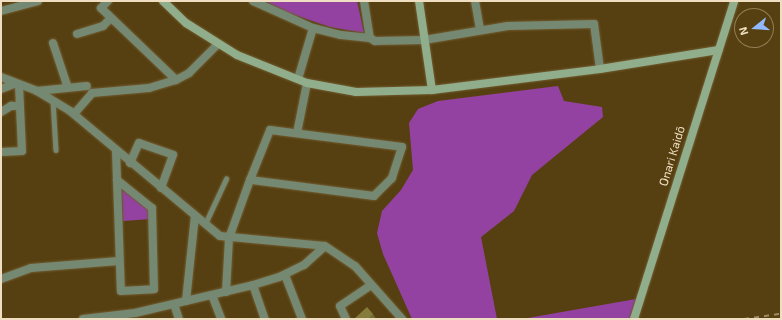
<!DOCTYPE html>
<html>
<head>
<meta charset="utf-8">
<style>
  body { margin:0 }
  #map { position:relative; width:782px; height:320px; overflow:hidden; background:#564011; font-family:"Exo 2",sans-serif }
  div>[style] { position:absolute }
  .green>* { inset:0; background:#9442a2 }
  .roads { filter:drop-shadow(0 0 1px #725c31) drop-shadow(0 0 1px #725c31) }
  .lane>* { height:4.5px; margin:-2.25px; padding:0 2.25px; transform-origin:2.25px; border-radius:2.25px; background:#758872 }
  .street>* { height:8px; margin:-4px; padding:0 4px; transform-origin:4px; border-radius:4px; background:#758872 }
  .secondary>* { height:8px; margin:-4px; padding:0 4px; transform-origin:4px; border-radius:4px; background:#90ae8c }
  .rail>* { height:2px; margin-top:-1px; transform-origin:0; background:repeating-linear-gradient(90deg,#9e8a63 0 5px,transparent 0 10px) }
  .wall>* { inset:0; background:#726b34 }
  .building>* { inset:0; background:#857c3c }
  span { translate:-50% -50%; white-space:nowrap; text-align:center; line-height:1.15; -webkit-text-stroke:4px #564011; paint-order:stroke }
  .street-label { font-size:12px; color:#efdec1 }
  .frame { position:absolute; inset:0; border:2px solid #efdec1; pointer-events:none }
  .north { position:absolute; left:734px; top:8px; width:40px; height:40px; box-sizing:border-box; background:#564011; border:1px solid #937f57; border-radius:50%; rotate:253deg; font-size:11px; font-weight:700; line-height:16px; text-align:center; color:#efdec1 }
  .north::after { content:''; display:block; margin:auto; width:14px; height:18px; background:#91b8fd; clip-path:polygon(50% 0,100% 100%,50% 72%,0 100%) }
</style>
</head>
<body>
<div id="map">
  <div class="green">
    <i style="clip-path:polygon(265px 1px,357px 1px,364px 33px,330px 27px,286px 12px)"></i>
    <i style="clip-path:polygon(558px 86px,564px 101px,602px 107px,603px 117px,532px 175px,514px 211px,481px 237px,497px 319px,412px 319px,383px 254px,377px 233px,382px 211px,401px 190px,413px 170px,409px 123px,418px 109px,438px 101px)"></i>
    <i style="clip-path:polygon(128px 190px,149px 208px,151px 219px,123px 221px,122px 191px)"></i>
    <i style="clip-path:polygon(636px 299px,630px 319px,522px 319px)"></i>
  </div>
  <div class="roads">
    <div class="lane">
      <i style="left:53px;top:100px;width:50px;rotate:86.6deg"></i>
      <i style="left:205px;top:224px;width:50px;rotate:-65deg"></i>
    </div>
    <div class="street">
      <i style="left:108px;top:1px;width:10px;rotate:135deg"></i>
      <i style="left:101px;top:8px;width:104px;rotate:43.8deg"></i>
      <i style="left:253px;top:1px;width:66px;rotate:24.2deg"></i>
      <i style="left:313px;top:28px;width:29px;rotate:14deg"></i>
      <i style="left:341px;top:35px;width:29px;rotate:6deg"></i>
      <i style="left:370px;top:38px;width:6px;rotate:31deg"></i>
      <i style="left:375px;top:41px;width:49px;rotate:-1.2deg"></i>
      <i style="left:424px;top:40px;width:85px;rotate:-9.5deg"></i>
      <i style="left:508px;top:26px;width:86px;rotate:-1.3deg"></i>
      <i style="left:594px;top:24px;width:45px;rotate:82.4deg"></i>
      <i style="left:364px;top:1px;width:37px;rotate:81deg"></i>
      <i style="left:475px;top:1px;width:29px;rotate:80deg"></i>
      <i style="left:1px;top:11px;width:38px;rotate:-15deg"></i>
      <i style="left:77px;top:34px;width:27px;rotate:-17deg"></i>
      <i style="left:103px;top:26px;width:11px;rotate:-45deg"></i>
      <i style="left:53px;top:43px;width:47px;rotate:71.6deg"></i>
      <i style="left:1px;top:77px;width:39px;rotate:21deg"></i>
      <i style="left:37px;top:91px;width:39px;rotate:31deg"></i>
      <i style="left:70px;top:111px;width:195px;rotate:39.8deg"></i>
      <i style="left:220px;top:236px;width:105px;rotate:5.4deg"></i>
      <i style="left:325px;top:246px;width:36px;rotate:34deg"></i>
      <i style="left:355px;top:266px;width:71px;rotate:48.4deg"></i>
      <i style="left:298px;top:79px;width:53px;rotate:-73.6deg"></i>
      <i style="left:1px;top:89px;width:14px;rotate:-21deg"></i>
      <i style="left:37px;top:91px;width:50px;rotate:-5.7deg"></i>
      <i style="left:1px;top:112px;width:12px;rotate:-31deg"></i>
      <i style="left:11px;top:106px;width:9px"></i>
      <i style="left:74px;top:114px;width:28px;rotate:-49deg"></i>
      <i style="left:92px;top:93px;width:57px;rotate:-5deg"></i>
      <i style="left:149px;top:88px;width:28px;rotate:-17deg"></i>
      <i style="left:176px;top:80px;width:15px;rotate:-28deg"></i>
      <i style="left:189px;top:73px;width:41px;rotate:-45deg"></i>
      <i style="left:297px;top:133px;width:51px;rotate:-78.7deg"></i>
      <i style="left:116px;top:151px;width:140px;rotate:88deg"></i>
      <i style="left:121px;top:291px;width:33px;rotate:-3deg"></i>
      <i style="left:154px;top:289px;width:81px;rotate:-91.4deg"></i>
      <i style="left:152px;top:208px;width:45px;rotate:-141.3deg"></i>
      <i style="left:1px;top:152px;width:21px;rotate:-3deg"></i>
      <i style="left:22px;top:151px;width:66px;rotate:-92.6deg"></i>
      <i style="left:130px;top:163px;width:22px;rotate:-66deg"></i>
      <i style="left:139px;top:143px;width:36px;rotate:19deg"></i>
      <i style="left:173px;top:155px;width:35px;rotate:110deg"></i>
      <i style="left:285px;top:275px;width:47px;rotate:68.9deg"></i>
      <i style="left:1px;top:279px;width:32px;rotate:-20deg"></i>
      <i style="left:31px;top:268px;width:88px;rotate:-4.5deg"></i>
      <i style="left:253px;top:285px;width:36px;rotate:71deg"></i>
      <i style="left:226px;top:292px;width:54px;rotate:-86.8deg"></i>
      <i style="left:229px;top:238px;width:62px;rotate:-70.1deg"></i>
      <i style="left:250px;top:180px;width:54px;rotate:-68.2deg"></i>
      <i style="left:270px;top:130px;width:133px;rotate:7.3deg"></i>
      <i style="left:402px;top:147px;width:33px;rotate:108deg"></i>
      <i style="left:392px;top:178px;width:25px;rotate:135deg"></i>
      <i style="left:374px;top:196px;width:125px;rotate:-172.6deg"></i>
      <i style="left:212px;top:295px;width:26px;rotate:69deg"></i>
      <i style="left:186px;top:301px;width:85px;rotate:-84deg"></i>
      <i style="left:174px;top:304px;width:16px;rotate:72deg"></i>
      <i style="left:83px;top:319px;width:52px;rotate:-6.6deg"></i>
      <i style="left:135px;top:313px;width:121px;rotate:-13.3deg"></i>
      <i style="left:253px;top:285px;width:27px;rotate:-17deg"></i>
      <i style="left:279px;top:277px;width:28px;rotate:-26deg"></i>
      <i style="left:304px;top:265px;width:28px;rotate:-42deg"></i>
      <i style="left:346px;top:319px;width:14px;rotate:-115deg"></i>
      <i style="left:340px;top:306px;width:37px;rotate:-34deg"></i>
    </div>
    <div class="secondary">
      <i style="left:163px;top:1px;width:32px;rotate:44deg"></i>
      <i style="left:186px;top:23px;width:60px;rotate:32.1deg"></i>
      <i style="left:237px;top:55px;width:75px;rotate:21.8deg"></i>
      <i style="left:307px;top:83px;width:50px;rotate:10.4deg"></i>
      <i style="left:356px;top:92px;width:76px;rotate:-1.5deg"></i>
      <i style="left:432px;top:90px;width:169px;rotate:-7.1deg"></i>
      <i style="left:600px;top:69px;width:120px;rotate:-9.1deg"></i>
      <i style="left:419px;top:1px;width:90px;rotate:81.7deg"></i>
      <i style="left:634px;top:319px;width:333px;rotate:-72.5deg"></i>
    </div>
  </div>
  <div class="rail">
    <i style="left:744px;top:319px;width:37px;rotate:-8deg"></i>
  </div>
  <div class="wall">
    <i style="clip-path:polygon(373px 314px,376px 319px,354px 319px)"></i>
  </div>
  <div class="building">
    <i style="clip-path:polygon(367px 307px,373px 314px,368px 319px,354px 319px)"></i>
  </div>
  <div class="street-label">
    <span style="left:672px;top:156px;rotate:-73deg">Onari Kaidō</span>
  </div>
  <div class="frame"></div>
  <div class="north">N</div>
</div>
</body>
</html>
